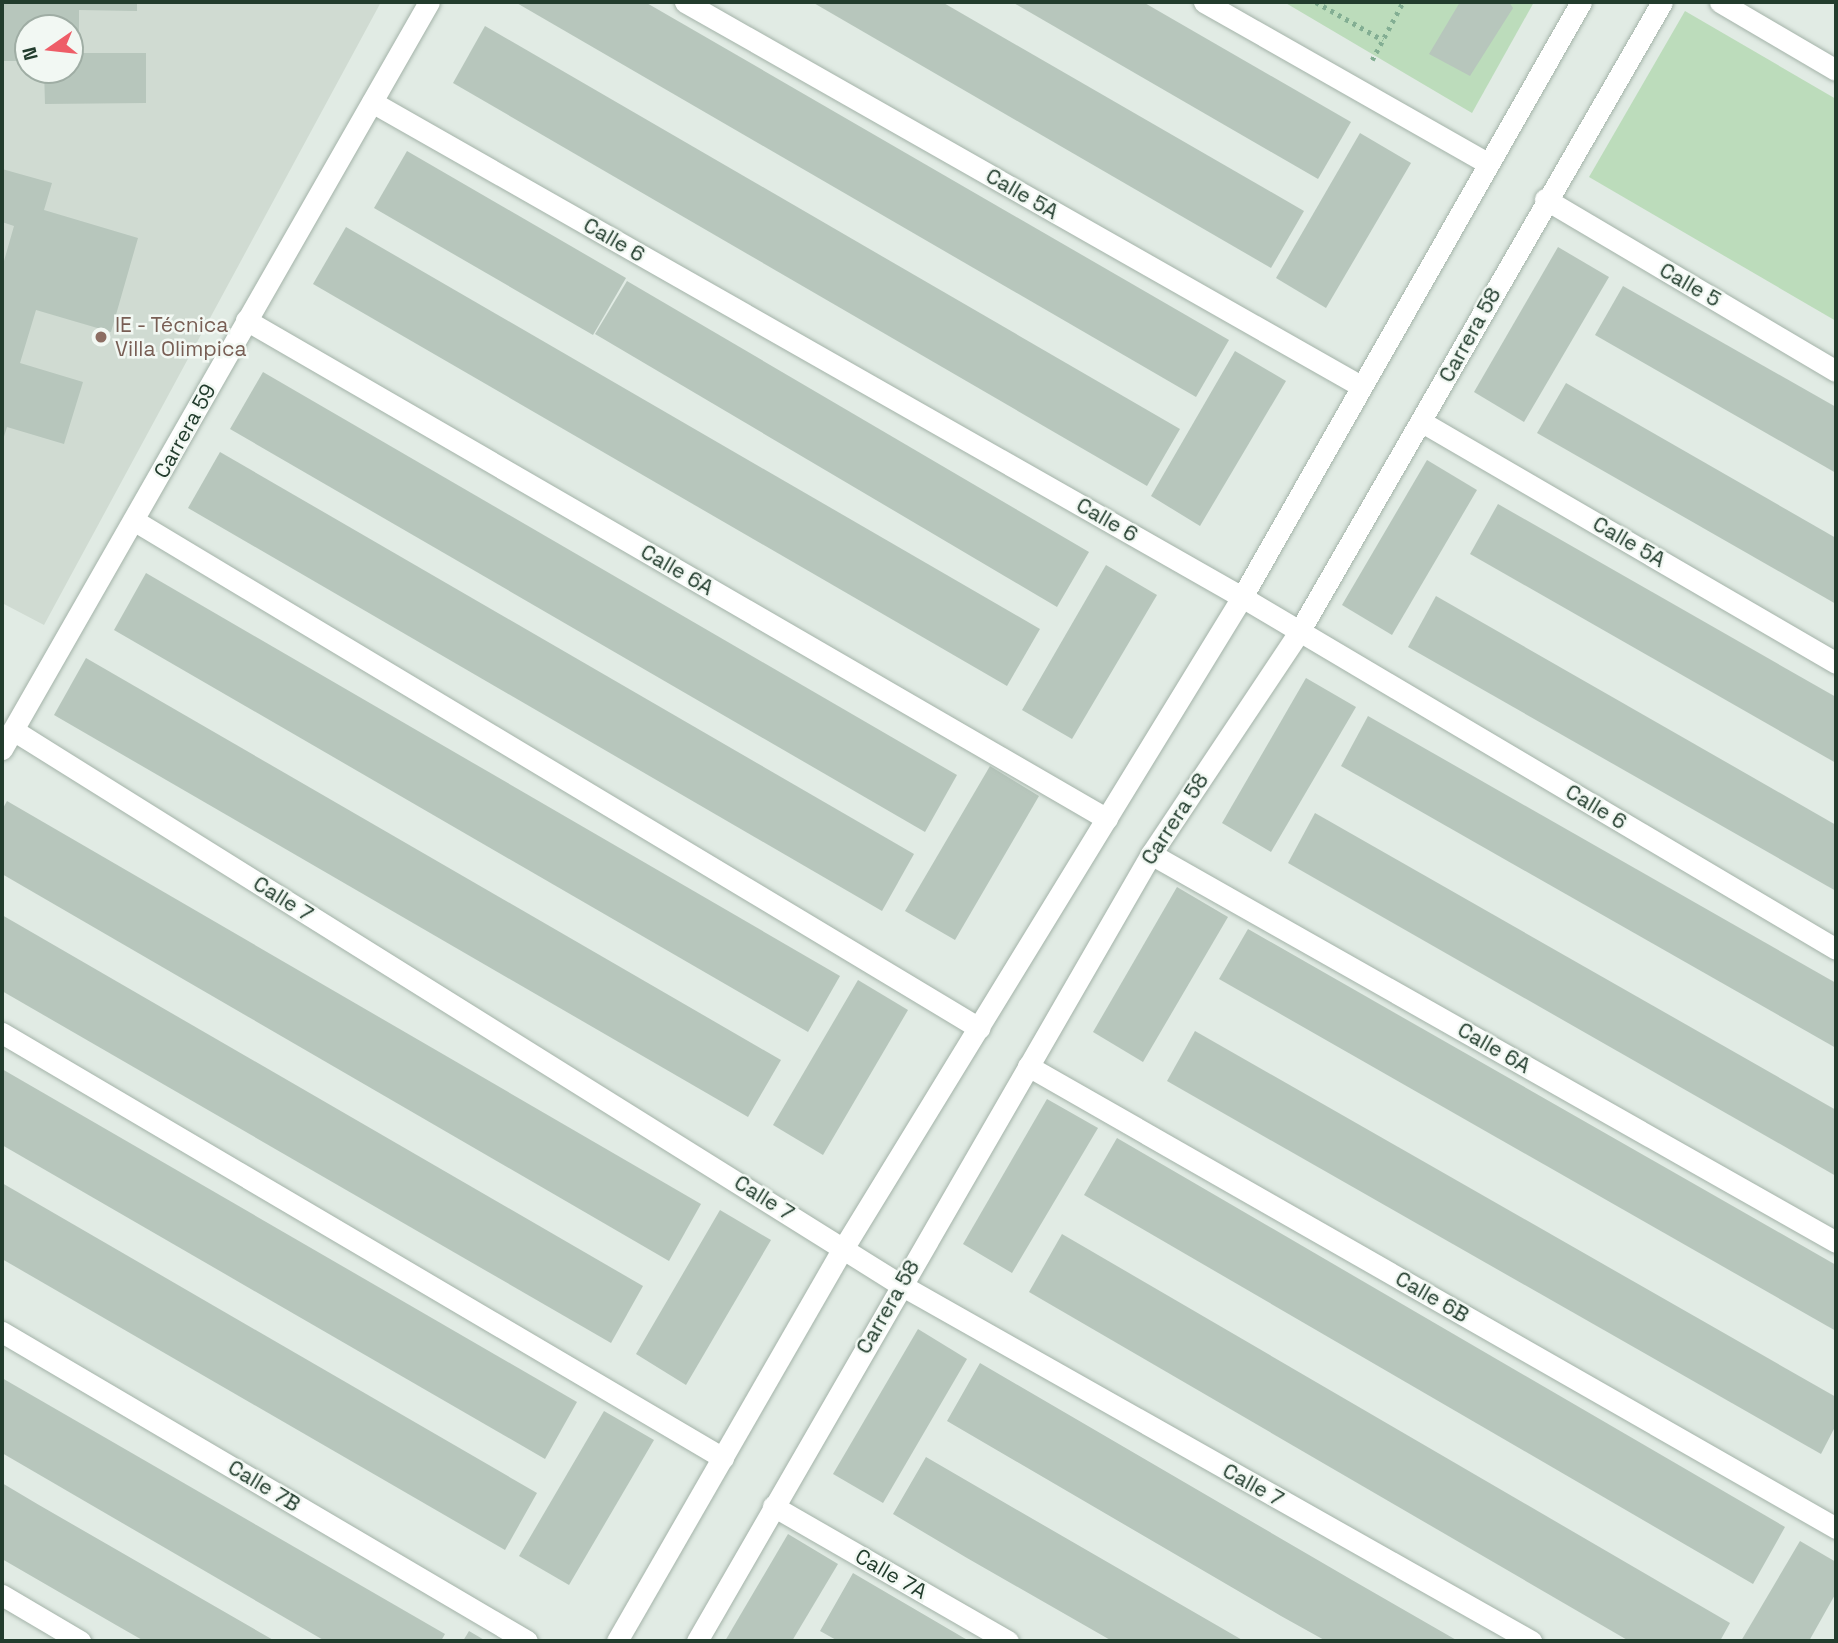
<!DOCTYPE html>
<html>
<head>
<meta charset="utf-8">
<style>
  body { margin:0 }
  #map { position:relative; width:1838px; height:1643px; overflow:hidden; background:#e1ebe4; font-family:"Space Grotesk",sans-serif }
  div>[style] { position:absolute }
  .built>* { inset:0; background:#d0dbd2 }
  .green>* { inset:0; background:#bcdcbb }
  .building>* { inset:0; background:#b7c6bc }
  .path>* { height:4.5px; margin-top:-2.25px; transform-origin:0; background:repeating-linear-gradient(90deg,#83ae93 0 3.5px,transparent 0 8.5px) }
  .roads { filter:drop-shadow(0 0 2px #a4b3a9) drop-shadow(0 0 2px #a4b3a9) }
  .street>* { height:21px; margin:-10.5px; padding:0 10.5px; transform-origin:10.5px; border-radius:10.5px; background:#fff }
  .dots>* { width:19px; height:19px; translate:-50% -50%; box-sizing:border-box; border:4px solid #f2f8f3; border-radius:50% }
  span { translate:-50% -50%; white-space:nowrap; text-align:center; line-height:1.15; -webkit-text-stroke:5px #f2f8f3; paint-order:stroke }
  .street-label { font-size:21px; color:#223c2d }
  .education-label { font-size:21px; color:#785e54 }
  .left { translate:0 -50%; text-align:left }
  .frame { position:absolute; inset:0; border:4px solid #223c2d; pointer-events:none }
  .north { position:absolute; left:14px; top:14px; width:70px; height:70px; box-sizing:border-box; background:#f2f8f3; border:2px solid #9fada4; border-radius:50%; rotate:256deg; font-size:19px; font-weight:700; line-height:28px; text-align:center; color:#223c2d }
  .north::after { content:''; display:block; margin:auto; width:24px; height:32px; background:#ee5d67; clip-path:polygon(50% 0,100% 100%,50% 72%,0 100%) }
</style>
</head>
<body>
<div id="map">
  <div class="built">
    <i style="clip-path:polygon(evenodd,2px 2px,381px 2px,44px 625px,2px 603px,2px 2px,28px 28px,70px 28px,70px 70px,28px 70px,28px 28px)"></i>
  </div>
  <div class="green">
    <i style="clip-path:polygon(1284px 2px,1534px 2px,1472px 113px)"></i>
    <i style="clip-path:polygon(1685px 11px,1836px 99px,1836px 321px,1589px 177px)"></i>
  </div>
  <div class="building">
    <i style="clip-path:polygon(2px 2px,137px 2px,137px 11px,79px 10px,79px 53px,146px 53px,146px 103px,45px 104px,44px 70px,70px 70px,70px 28px,28px 28px,28px 61px,2px 61px)"></i>
    <i style="clip-path:polygon(515px 2px,645px 2px,1229px 340px,1196px 397px)"></i>
    <i style="clip-path:polygon(812px 2px,942px 2px,1304px 211px,1271px 268px)"></i>
    <i style="clip-path:polygon(1012px 2px,1143px 2px,1351px 122px,1318px 179px)"></i>
    <i style="clip-path:polygon(1460px 2px,1509px 2px,1513px 8px,1470px 76px,1429px 54px)"></i>
    <i style="clip-path:polygon(485px 26px,1180px 429px,1147px 486px,453px 83px)"></i>
    <i style="clip-path:polygon(1360px 133px,1411px 163px,1326px 308px,1276px 278px)"></i>
    <i style="clip-path:polygon(407px 151px,626px 278px,593px 335px,374px 208px)"></i>
    <i style="clip-path:polygon(2px 169px,52px 183px,44px 210px,138px 238px,111px 332px,36px 310px,20px 363px,83px 382px,64px 444px,7px 427px,2px 443px,2px 268px,14px 226px,2px 222px)"></i>
    <i style="clip-path:polygon(346px 227px,1040px 629px,1007px 686px,313px 284px)"></i>
    <i style="clip-path:polygon(1558px 247px,1609px 277px,1524px 422px,1474px 392px)"></i>
    <i style="clip-path:polygon(627px 281px,1089px 552px,1057px 607px,595px 334px)"></i>
    <i style="clip-path:polygon(1623px 286px,1836px 407px,1836px 473px,1595px 335px)"></i>
    <i style="clip-path:polygon(1235px 351px,1286px 381px,1200px 526px,1151px 496px)"></i>
    <i style="clip-path:polygon(263px 372px,957px 775px,925px 832px,230px 429px)"></i>
    <i style="clip-path:polygon(1566px 383px,1836px 538px,1836px 604px,1537px 433px)"></i>
    <i style="clip-path:polygon(220px 452px,914px 854px,882px 911px,188px 508px)"></i>
    <i style="clip-path:polygon(1427px 460px,1477px 490px,1392px 635px,1342px 605px)"></i>
    <i style="clip-path:polygon(1498px 504px,1836px 697px,1836px 763px,1470px 554px)"></i>
    <i style="clip-path:polygon(1106px 565px,1157px 595px,1072px 739px,1022px 710px)"></i>
    <i style="clip-path:polygon(146px 573px,840px 976px,808px 1032px,114px 630px)"></i>
    <i style="clip-path:polygon(1436px 596px,1836px 825px,1836px 891px,1408px 647px)"></i>
    <i style="clip-path:polygon(86px 658px,781px 1060px,748px 1117px,54px 715px)"></i>
    <i style="clip-path:polygon(1306px 678px,1356px 707px,1271px 852px,1222px 823px)"></i>
    <i style="clip-path:polygon(1368px 716px,1836px 983px,1836px 1048px,1341px 766px)"></i>
    <i style="clip-path:polygon(990px 766px,1039px 796px,955px 940px,905px 911px)"></i>
    <i style="clip-path:polygon(7px 801px,701px 1204px,669px 1261px,2px 874px,2px 810px)"></i>
    <i style="clip-path:polygon(1315px 813px,1836px 1110px,1836px 1176px,1288px 863px)"></i>
    <i style="clip-path:polygon(1177px 887px,1228px 917px,1143px 1062px,1093px 1032px)"></i>
    <i style="clip-path:polygon(2px 915px,643px 1286px,611px 1343px,2px 991px)"></i>
    <i style="clip-path:polygon(1248px 929px,1836px 1265px,1836px 1331px,1219px 979px)"></i>
    <i style="clip-path:polygon(858px 980px,908px 1010px,823px 1155px,773px 1125px)"></i>
    <i style="clip-path:polygon(1195px 1031px,1836px 1397px,1836px 1425px,1821px 1454px,1167px 1081px)"></i>
    <i style="clip-path:polygon(2px 1069px,577px 1402px,545px 1459px,2px 1145px)"></i>
    <i style="clip-path:polygon(1047px 1099px,1098px 1128px,1012px 1273px,963px 1244px)"></i>
    <i style="clip-path:polygon(1117px 1138px,1785px 1527px,1753px 1584px,1084px 1195px)"></i>
    <i style="clip-path:polygon(2px 1183px,537px 1493px,505px 1550px,2px 1259px)"></i>
    <i style="clip-path:polygon(720px 1210px,771px 1240px,686px 1385px,636px 1354px)"></i>
    <i style="clip-path:polygon(1062px 1234px,1730px 1623px,1720px 1641px,1629px 1641px,1029px 1292px)"></i>
    <i style="clip-path:polygon(918px 1329px,967px 1359px,883px 1503px,833px 1474px)"></i>
    <i style="clip-path:polygon(980px 1363px,1352px 1580px,1458px 1641px,1326px 1641px,1281px 1616px,947px 1421px)"></i>
    <i style="clip-path:polygon(2px 1378px,445px 1634px,441px 1641px,325px 1641px,2px 1453px)"></i>
    <i style="clip-path:polygon(604px 1411px,654px 1440px,569px 1585px,519px 1556px)"></i>
    <i style="clip-path:polygon(926px 1457px,1000px 1500px,1244px 1641px,1112px 1641px,967px 1558px,893px 1514px)"></i>
    <i style="clip-path:polygon(2px 1483px,39px 1505px,275px 1641px,144px 1641px,116px 1625px,2px 1559px)"></i>
    <i style="clip-path:polygon(788px 1534px,838px 1564px,792px 1641px,725px 1641px)"></i>
    <i style="clip-path:polygon(1800px 1541px,1836px 1562px,1836px 1593px,1809px 1641px,1741px 1641px)"></i>
    <i style="clip-path:polygon(853px 1573px,964px 1638px,970px 1641px,838px 1641px,820px 1631px)"></i>
    <i style="clip-path:polygon(469px 1631px,486px 1641px,463px 1641px)"></i>
  </div>
  <div class="path">
    <i style="left:1316px;top:2px;width:77px;rotate:29.6deg"></i>
    <i style="left:1372px;top:60px;width:66px;rotate:-61.9deg"></i>
  </div>
  <div class="roads">
    <div class="street">
      <i style="left:685px;top:2px;width:775px;rotate:29.61deg"></i>
      <i style="left:1204px;top:2px;width:326px;rotate:29.6deg"></i>
      <i style="left:1720px;top:2px;width:134px;rotate:30.4deg"></i>
      <i style="left:372px;top:102px;width:1001px;rotate:29.64deg"></i>
      <i style="left:1242px;top:597px;width:690px;rotate:30.65deg"></i>
      <i style="left:1545px;top:199px;width:338px;rotate:30.6deg"></i>
      <i style="left:246px;top:320px;width:995px;rotate:30.09deg"></i>
      <i style="left:1422px;top:422px;width:479px;rotate:30.2deg"></i>
      <i style="left:135px;top:521px;width:985px;rotate:30.99deg"></i>
      <i style="left:13px;top:730px;width:1047px;rotate:32.01deg"></i>
      <i style="left:901px;top:1285px;width:724px;rotate:29.47deg"></i>
      <i style="left:2px;top:749px;width:860px;rotate:-60.25deg"></i>
      <i style="left:1151px;top:854px;width:787px;rotate:29.53deg"></i>
      <i style="left:2px;top:1033px;width:837px;rotate:30.52deg"></i>
      <i style="left:1028px;top:1066px;width:931px;rotate:29.76deg"></i>
      <i style="left:2px;top:1332px;width:609px;rotate:30.48deg"></i>
      <i style="left:773px;top:1506px;width:271px;rotate:29.9deg"></i>
      <i style="left:2px;top:1595px;width:91px;rotate:30.5deg"></i>
      <i style="left:617px;top:1641px;width:455px;rotate:-60.1deg"></i>
      <i style="left:844px;top:1247px;width:762px;rotate:-58.52deg"></i>
      <i style="left:1242px;top:597px;width:685px;rotate:-60.33deg"></i>
      <i style="left:697px;top:1641px;width:909px;rotate:-60.02deg"></i>
      <i style="left:1151px;top:854px;width:267px;rotate:-56.3deg"></i>
      <i style="left:1299px;top:632px;width:727px;rotate:-60.05deg"></i>
    </div>
  </div>
  <div class="dots">
    <i style="left:101px;top:337px;background:#8d6e63"></i>
  </div>
  <div class="street-label">
    <span style="left:1022px;top:194px;rotate:30deg">Calle 5A</span>
    <span style="left:614px;top:240px;rotate:30deg">Calle 6</span>
    <span style="left:1690px;top:285px;rotate:30deg">Calle 5</span>
    <span style="left:1470px;top:335px;rotate:-61deg">Carrera 58</span>
    <span style="left:185px;top:431px;rotate:-61deg">Carrera 59</span>
    <span style="left:1107px;top:520px;rotate:30deg">Calle 6</span>
    <span style="left:1629px;top:542px;rotate:30deg">Calle 5A</span>
    <span style="left:677px;top:570px;rotate:30deg">Calle 6A</span>
    <span style="left:1596px;top:807px;rotate:31deg">Calle 6</span>
    <span style="left:1175px;top:819px;rotate:-57deg">Carrera 58</span>
    <span style="left:283px;top:899px;rotate:32deg">Calle 7</span>
    <span style="left:1494px;top:1048px;rotate:30deg">Calle 6A</span>
    <span style="left:764px;top:1198px;rotate:32deg">Calle 7</span>
    <span style="left:1432px;top:1297px;rotate:30deg">Calle 6B</span>
    <span style="left:888px;top:1307px;rotate:-60deg">Carrera 58</span>
    <span style="left:1253px;top:1485px;rotate:29deg">Calle 7</span>
    <span style="left:264px;top:1486px;rotate:31deg">Calle 7B</span>
    <span style="left:891px;top:1574px;rotate:30deg">Calle 7A</span>
  </div>
  <div class="education-label">
    <span class="left" style="left:115px;top:337px">IE - Técnica<br>Villa Olimpica</span>
  </div>
  <div class="frame"></div>
  <div class="north">N</div>
</div>
</body>
</html>
